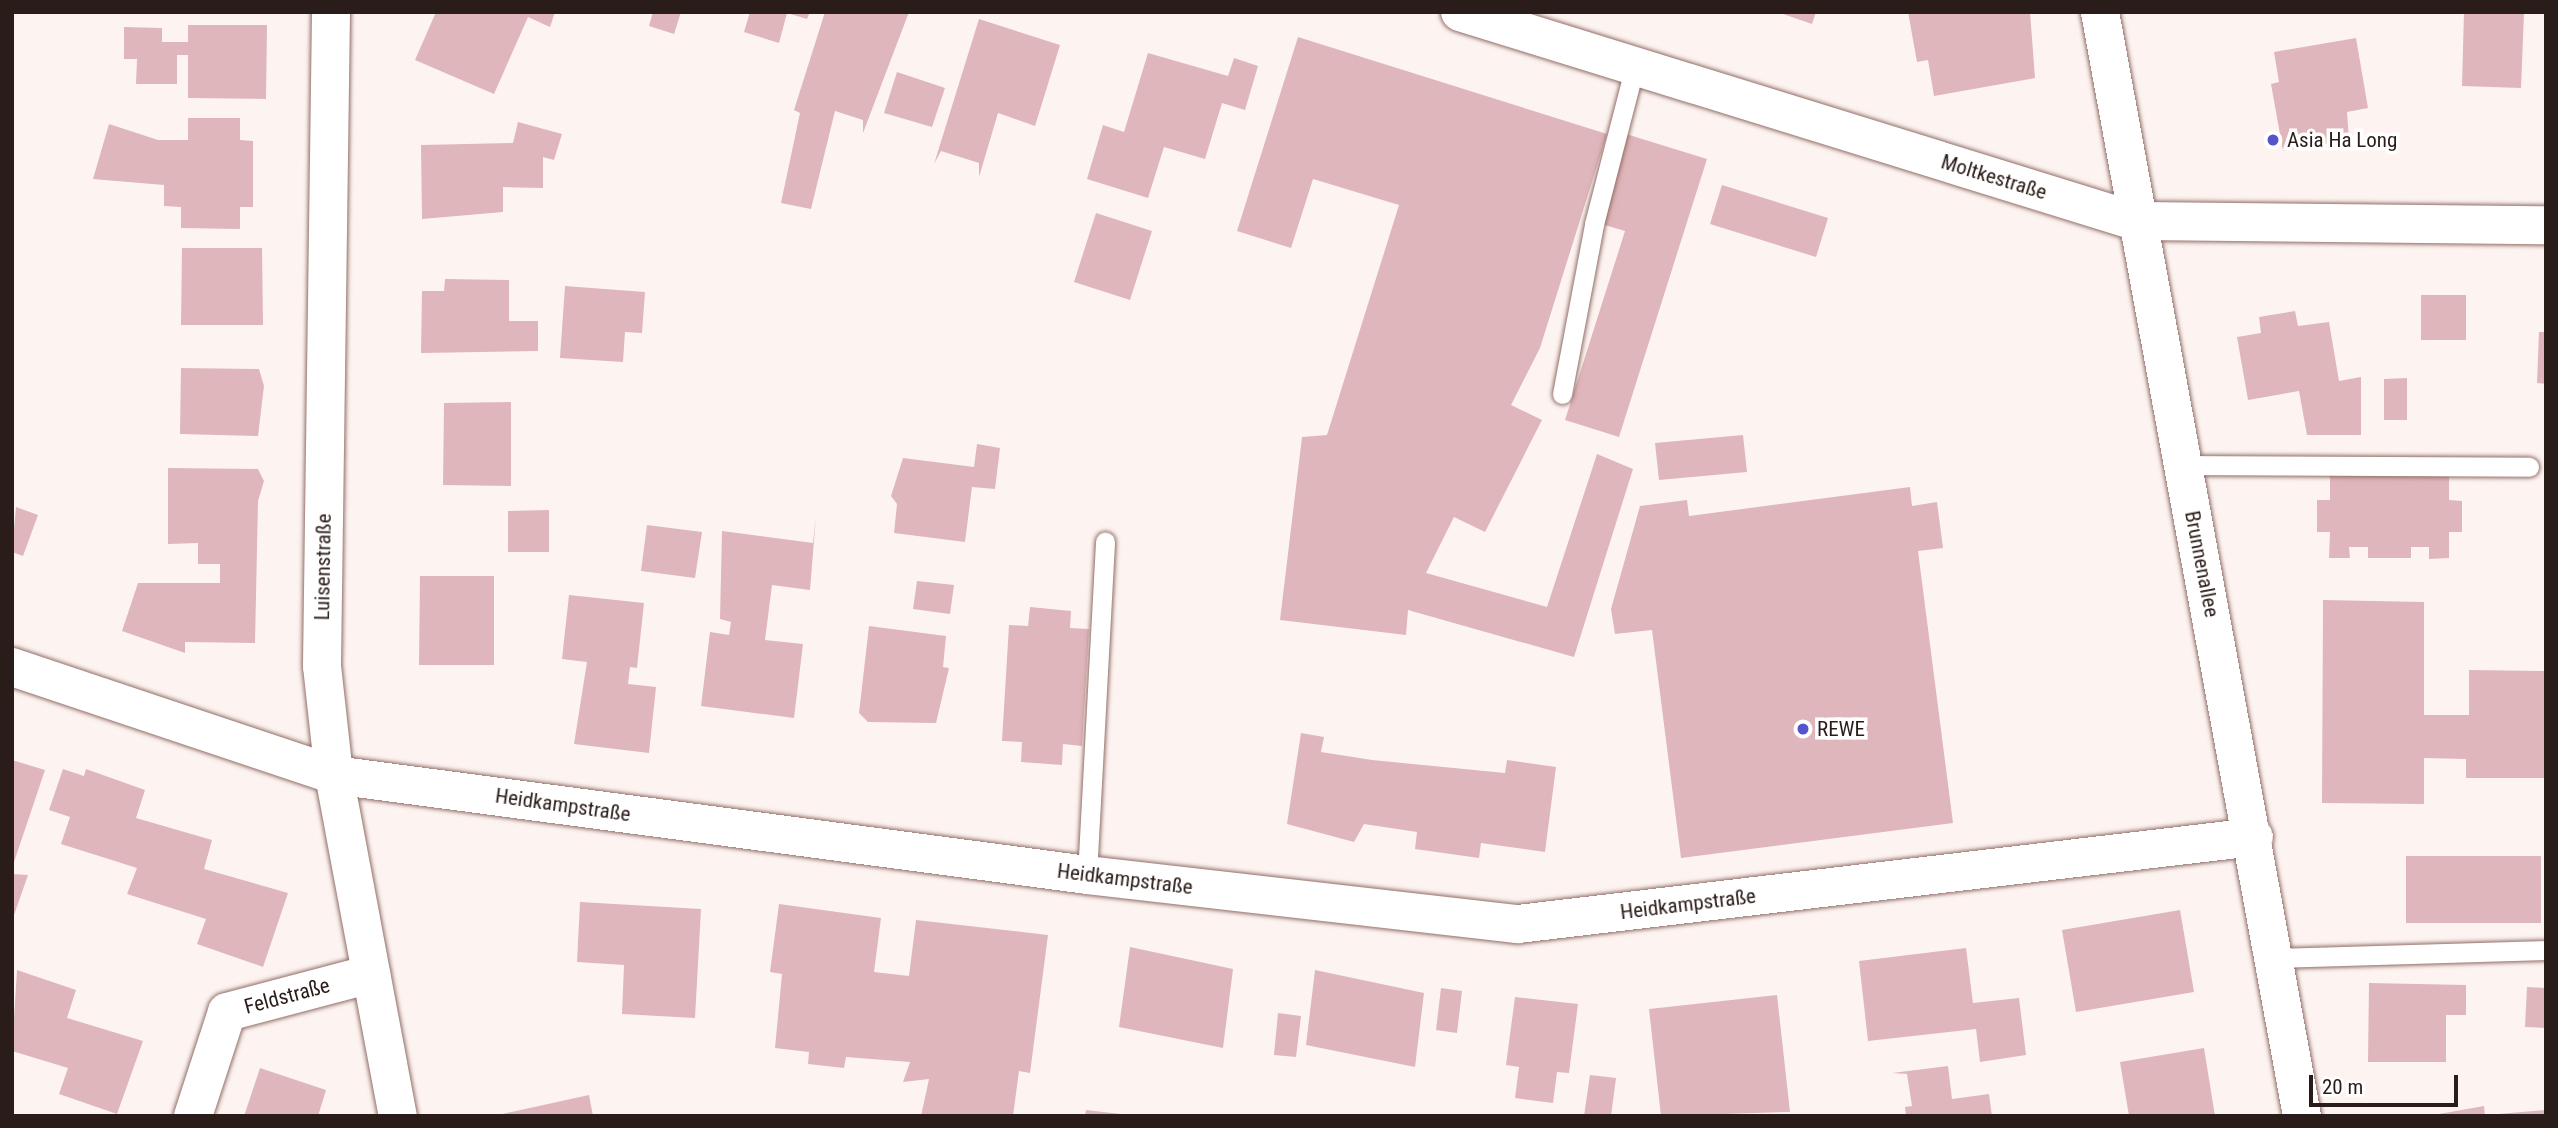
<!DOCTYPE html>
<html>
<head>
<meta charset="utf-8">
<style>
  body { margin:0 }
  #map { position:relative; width:2558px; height:1128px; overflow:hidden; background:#fdf4f2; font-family:"Roboto Condensed",sans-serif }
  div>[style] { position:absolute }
  .building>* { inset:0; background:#dfb6bb }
  .roads { filter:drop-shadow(0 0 2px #926e66) drop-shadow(0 0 2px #926e66) }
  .service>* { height:19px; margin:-9.5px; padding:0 9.5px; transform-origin:9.5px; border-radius:9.5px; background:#fff }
  .minor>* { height:38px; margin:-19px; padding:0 19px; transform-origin:19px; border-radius:19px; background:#fff }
  .tertiary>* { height:38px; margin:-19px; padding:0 19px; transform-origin:19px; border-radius:19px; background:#fff }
  .dots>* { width:19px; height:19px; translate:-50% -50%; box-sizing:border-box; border:4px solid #fff; border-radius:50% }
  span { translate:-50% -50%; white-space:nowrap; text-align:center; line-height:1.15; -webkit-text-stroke:7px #fff; paint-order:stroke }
  .poi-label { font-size:21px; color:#2a1c19 }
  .left { translate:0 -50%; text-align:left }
  .street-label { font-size:21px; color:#2a1c19 }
  .frame { position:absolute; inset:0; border:14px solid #2a1c19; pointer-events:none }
  .scale { position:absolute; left:2309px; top:1075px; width:149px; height:32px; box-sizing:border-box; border:4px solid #2a1c19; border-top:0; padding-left:9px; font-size:21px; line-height:24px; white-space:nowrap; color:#2a1c19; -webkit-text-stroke:5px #fff; paint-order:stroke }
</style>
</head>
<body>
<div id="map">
  <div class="building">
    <i style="clip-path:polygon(436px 12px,555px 12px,550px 27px,528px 17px,494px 94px,415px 60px)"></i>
    <i style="clip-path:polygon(653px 12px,681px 12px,674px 34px,649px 26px)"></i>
    <i style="clip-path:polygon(750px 12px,810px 12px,807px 19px,787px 13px,779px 43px,744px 32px)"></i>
    <i style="clip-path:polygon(825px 12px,909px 12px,863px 133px,863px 120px,835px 111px,811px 209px,781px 203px,800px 113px,794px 110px)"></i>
    <i style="clip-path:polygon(1777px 12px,1816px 12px,1812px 24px)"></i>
    <i style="clip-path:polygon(1908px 12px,2030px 12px,2035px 78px,1934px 96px,1928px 60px,1917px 62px)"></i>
    <i style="clip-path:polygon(2464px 12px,2524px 13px,2521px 88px,2462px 86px)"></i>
    <i style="clip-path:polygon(979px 19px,1060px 45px,1035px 126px,998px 113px,979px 177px,979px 163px,941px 151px,934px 164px)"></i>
    <i style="clip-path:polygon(188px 25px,267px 25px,266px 99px,188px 98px,188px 55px,177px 55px,177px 84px,136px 84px,137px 59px,124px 59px,124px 27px,162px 28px,162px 42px,188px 42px)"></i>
    <i style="clip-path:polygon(1298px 37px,1607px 134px,1540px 348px,1511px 405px,1542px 420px,1485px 532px,1454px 517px,1426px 573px,1547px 607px,1597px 454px,1633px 469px,1574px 657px,1408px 610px,1406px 635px,1280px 620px,1302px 437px,1327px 435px,1399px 205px,1313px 179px,1291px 248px,1237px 231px)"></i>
    <i style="clip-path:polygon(2356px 38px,2368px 108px,2347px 112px,2349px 140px,2283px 151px,2271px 84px,2279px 82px,2274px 52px)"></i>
    <i style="clip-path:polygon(1148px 53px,1228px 76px,1234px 58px,1258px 66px,1245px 110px,1222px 103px,1205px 159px,1164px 147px,1148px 198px,1087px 179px,1103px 125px,1124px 132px)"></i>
    <i style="clip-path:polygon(897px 72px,945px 88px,932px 127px,884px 113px)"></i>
    <i style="clip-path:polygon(188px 118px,240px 118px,240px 140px,253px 141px,253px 207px,240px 207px,240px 229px,181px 228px,181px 207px,164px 206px,164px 185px,93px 179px,109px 124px,158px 140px,188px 140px)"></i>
    <i style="clip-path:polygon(518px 122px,562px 134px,554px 160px,543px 157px,543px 188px,503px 187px,503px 212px,422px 219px,421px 145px,513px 143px)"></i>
    <i style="clip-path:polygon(1626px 134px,1707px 159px,1619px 437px,1565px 420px,1625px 231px,1598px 223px)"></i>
    <i style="clip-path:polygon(1722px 185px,1828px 218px,1816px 257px,1710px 224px)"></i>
    <i style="clip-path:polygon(1096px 213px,1152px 231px,1130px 300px,1074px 282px)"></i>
    <i style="clip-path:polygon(182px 248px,262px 248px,263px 325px,181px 325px)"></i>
    <i style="clip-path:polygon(445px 279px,509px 280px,509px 321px,538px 321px,538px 351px,421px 353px,422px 291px,444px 291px)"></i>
    <i style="clip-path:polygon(565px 286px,645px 292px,642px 333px,625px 332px,623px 362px,560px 358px)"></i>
    <i style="clip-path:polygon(2421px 295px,2466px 295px,2466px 340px,2421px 340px)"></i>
    <i style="clip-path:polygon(2295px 311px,2298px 326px,2329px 322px,2339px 381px,2361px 377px,2361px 435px,2307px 435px,2299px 391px,2248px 400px,2237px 337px,2261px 333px,2259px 317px)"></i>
    <i style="clip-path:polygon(2539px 332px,2546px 332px,2546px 384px,2537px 383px)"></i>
    <i style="clip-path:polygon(181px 368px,259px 369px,264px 386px,258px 436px,180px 434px)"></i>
    <i style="clip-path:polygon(2407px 378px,2407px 420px,2384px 420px,2384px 379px)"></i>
    <i style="clip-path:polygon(511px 402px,511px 486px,443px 485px,444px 403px)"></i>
    <i style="clip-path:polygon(1743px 435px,1747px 472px,1659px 480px,1655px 443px)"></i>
    <i style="clip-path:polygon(977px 444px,1000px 448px,995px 489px,972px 487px,965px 542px,894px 533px,897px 504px,891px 496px,903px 458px,974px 467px)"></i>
    <i style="clip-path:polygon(168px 468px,258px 469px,264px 481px,258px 501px,255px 643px,185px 642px,185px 653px,122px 631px,138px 583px,220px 583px,220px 564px,198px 564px,198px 543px,168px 544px)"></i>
    <i style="clip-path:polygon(2330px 475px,2449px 475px,2449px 500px,2462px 501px,2462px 532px,2449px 532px,2449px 558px,2429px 559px,2429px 547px,2411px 547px,2411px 558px,2368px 558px,2368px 547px,2349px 547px,2350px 558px,2329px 558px,2330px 532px,2317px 532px,2317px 500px,2330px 500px)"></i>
    <i style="clip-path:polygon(1910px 487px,1912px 506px,1937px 502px,1943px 548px,1918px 551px,1953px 823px,1681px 858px,1652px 630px,1615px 634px,1611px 609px,1640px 506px,1687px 500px,1689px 516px)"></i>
    <i style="clip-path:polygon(16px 507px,38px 515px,23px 556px,12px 552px)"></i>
    <i style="clip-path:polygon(549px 510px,549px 552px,508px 552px,508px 511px)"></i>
    <i style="clip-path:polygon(816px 516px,810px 590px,772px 585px,765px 640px,803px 644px,794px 718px,701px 706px,710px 632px,729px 635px,731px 622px,720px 619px,722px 531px,813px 543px)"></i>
    <i style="clip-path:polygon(647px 525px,702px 532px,695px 578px,641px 571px)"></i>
    <i style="clip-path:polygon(420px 576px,494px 576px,494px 665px,419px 665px)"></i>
    <i style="clip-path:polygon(917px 581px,954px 585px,950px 614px,913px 609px)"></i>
    <i style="clip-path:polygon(569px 595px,644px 603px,637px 668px,630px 667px,628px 684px,656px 687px,649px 753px,574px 744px,587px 662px,562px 659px)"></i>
    <i style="clip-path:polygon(2323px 600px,2424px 602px,2424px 715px,2469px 715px,2469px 670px,2546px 671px,2546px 778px,2466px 778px,2466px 759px,2424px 758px,2424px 804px,2322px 803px)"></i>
    <i style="clip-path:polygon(1030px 607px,1071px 611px,1070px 628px,1089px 629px,1082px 746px,1063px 744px,1062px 765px,1021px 762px,1022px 742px,1002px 741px,1009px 625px,1028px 626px)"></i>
    <i style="clip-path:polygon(869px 626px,946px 636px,943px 667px,949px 668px,936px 723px,868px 722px,859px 713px)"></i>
    <i style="clip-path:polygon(1301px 733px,1324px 737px,1321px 752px,1372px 760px,1505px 773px,1507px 760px,1556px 767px,1545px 852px,1481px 843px,1479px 858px,1415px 849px,1417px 832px,1364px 824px,1354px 842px,1287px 824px)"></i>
    <i style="clip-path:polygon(12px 760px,45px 770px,13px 865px,12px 865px)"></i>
    <i style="clip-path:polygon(63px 769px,84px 776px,86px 769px,145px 790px,136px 818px,212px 840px,204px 869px,288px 893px,263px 967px,197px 944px,206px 919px,127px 894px,137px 868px,61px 844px,70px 817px,49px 810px)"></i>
    <i style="clip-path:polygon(2406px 856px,2541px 856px,2541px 923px,2406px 923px)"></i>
    <i style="clip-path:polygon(12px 874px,28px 875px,13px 918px,12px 918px)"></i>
    <i style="clip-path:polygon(580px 902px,701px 909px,695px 1018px,622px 1014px,624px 965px,577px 962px)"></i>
    <i style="clip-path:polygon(779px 904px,881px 918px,874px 972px,909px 976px,916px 920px,1048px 935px,1030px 1073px,1019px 1071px,1013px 1116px,921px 1116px,929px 1079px,903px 1082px,910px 1062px,846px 1057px,844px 1068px,808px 1064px,809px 1052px,775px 1048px,782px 974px,770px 972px)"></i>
    <i style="clip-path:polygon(2180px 910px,2194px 992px,2076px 1012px,2062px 930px)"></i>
    <i style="clip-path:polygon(1130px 947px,1233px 969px,1223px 1048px,1119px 1027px)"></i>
    <i style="clip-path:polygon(1966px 948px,1973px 1003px,2019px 998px,2026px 1055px,1980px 1062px,1976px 1029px,1868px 1041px,1859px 961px)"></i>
    <i style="clip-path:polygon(17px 970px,76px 990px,67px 1018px,143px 1041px,117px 1114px,59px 1094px,68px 1068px,12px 1051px)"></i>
    <i style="clip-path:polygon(1315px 970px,1424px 993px,1415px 1067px,1306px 1045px)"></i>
    <i style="clip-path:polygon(2369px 983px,2466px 985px,2466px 1015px,2446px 1015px,2446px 1062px,2368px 1062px)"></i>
    <i style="clip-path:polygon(2527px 987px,2546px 988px,2546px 1028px,2525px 1027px)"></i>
    <i style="clip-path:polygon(1441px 988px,1462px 991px,1457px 1033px,1436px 1030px)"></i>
    <i style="clip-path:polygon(1777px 995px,1790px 1112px,1661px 1116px,1649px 1009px)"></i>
    <i style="clip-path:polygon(1515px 997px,1578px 1004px,1569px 1073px,1557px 1072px,1553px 1103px,1515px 1098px,1519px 1067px,1506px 1065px)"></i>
    <i style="clip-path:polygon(1278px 1013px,1301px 1016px,1296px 1057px,1274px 1055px)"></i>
    <i style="clip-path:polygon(2204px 1048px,2215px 1116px,2129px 1116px,2120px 1062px)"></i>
    <i style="clip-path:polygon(1948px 1066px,1952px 1099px,1989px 1094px,1992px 1116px,1906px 1116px,1905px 1107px,1912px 1106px,1907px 1074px,1892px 1073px)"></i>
    <i style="clip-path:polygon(260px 1068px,326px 1090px,318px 1116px,244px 1116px)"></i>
    <i style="clip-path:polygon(1590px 1075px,1616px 1078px,1611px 1116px,1584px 1116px)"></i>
    <i style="clip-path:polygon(589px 1095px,593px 1116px,498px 1116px,498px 1115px)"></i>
    <i style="clip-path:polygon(2484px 1106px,2485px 1116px,2439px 1116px,2439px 1114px)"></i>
    <i style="clip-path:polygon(1086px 1110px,1121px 1114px,1120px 1116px,1085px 1116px)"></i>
    <i style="clip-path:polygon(2546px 1110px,2546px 1116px,2499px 1116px,2498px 1114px)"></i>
  </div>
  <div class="roads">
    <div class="service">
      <i style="left:1562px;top:394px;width:173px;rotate:-79.3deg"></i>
      <i style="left:1594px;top:224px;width:163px;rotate:-75.5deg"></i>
      <i style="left:2184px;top:465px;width:345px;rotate:0.3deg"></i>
      <i style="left:1087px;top:875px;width:334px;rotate:-86.9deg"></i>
      <i style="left:2276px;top:958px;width:270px;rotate:-1.7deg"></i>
    </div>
    <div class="minor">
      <i style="left:331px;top:12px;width:654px;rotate:90.79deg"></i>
      <i style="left:322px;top:666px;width:110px;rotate:83.7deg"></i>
      <i style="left:334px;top:775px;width:347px;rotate:79.4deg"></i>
      <i style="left:1460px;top:12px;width:707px;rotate:17.2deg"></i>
      <i style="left:2135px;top:221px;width:411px;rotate:0.6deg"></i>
      <i style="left:12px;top:667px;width:340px;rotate:18.5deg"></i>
      <i style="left:334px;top:775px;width:760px;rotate:7.56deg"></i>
      <i style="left:1087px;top:875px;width:434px;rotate:6.5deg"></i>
      <i style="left:1518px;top:924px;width:741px;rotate:-6.74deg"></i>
      <i style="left:193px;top:1116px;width:109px;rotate:-71.9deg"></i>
      <i style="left:227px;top:1012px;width:149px;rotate:-14.8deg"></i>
    </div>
    <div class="tertiary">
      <i style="left:2100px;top:12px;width:1122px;rotate:79.63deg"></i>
    </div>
  </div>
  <div class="dots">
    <i style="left:2273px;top:140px;background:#5654cc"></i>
    <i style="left:1803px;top:729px;background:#5654cc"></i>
  </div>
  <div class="poi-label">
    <span class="left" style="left:2287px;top:140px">Asia Ha Long</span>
    <span class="left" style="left:1817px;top:729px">REWE</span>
  </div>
  <div class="street-label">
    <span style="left:1994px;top:177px;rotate:17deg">Moltkestraße</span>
    <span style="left:2202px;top:564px;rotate:79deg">Brunnenallee</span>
    <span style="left:323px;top:567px;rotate:-89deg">Luisenstraße</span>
    <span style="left:563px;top:805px;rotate:8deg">Heidkampstraße</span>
    <span style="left:1125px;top:879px;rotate:7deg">Heidkampstraße</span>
    <span style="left:1688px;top:904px;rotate:-7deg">Heidkampstraße</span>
    <span style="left:287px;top:996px;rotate:-15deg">Feldstraße</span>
  </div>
  <div class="frame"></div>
  <div class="scale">20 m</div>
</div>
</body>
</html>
